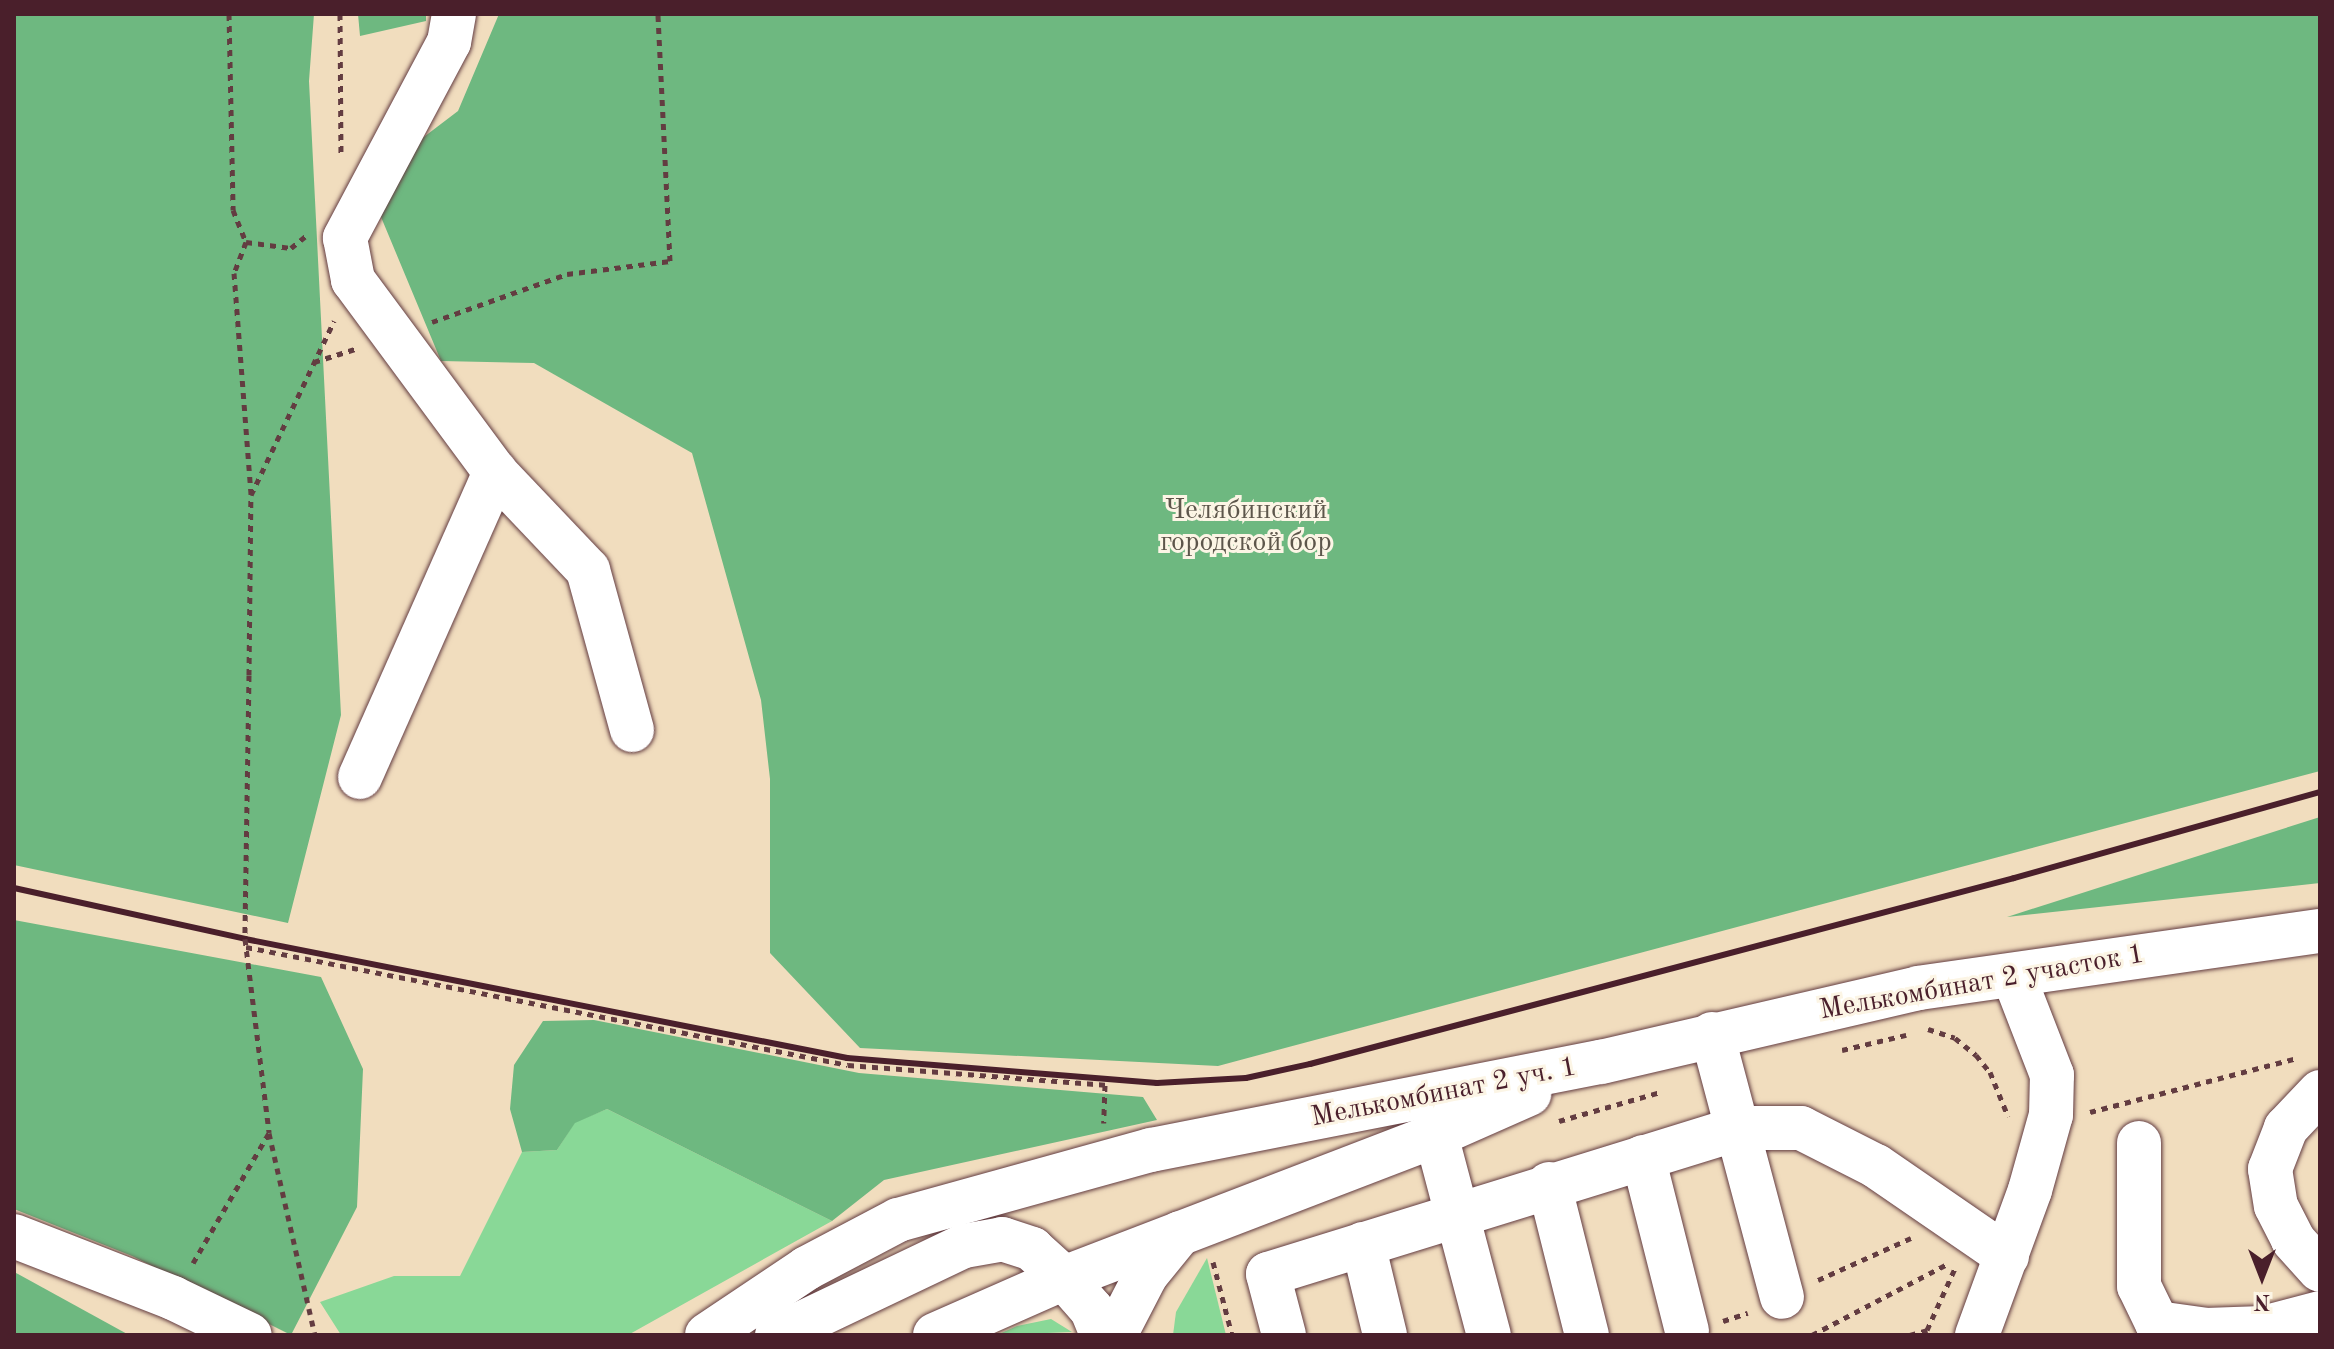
<!DOCTYPE html>
<html>
<head>
<meta charset="utf-8">
<style>
  body { margin:0 }
  #map { position:relative; width:2334px; height:1349px; overflow:hidden; background:#f1ddbe; font-family:"Old Standard TT",serif }
  div>[style] { position:absolute }
  .green>* { inset:0; background:#89d897 }
  .forest>* { inset:0; background:#6eb880 }
  .path>* { height:5px; margin-top:-2.5px; transform-origin:0; background:repeating-linear-gradient(90deg,#633c41 0 6px,transparent 0 12px) }
  .roads { filter:drop-shadow(0 0 2px #633c41) drop-shadow(0 0 2px #633c41) }
  .minor>* { height:44px; margin:-22px; padding:0 22px; transform-origin:22px; border-radius:22px; background:#fff }
  .rail>* { height:6px; margin:-3px; padding:0 3px; transform-origin:3px; border-radius:3px; background:#4a1f2b }
  .path-bridge>* { height:5px; margin-top:-2.5px; transform-origin:0; background:repeating-linear-gradient(90deg,#633c41 0 6px,transparent 0 12px) }
  span { translate:-50% -50%; white-space:nowrap; text-align:center; line-height:1.15; -webkit-text-stroke:6px #fcf5e5; paint-order:stroke }
  .park-label { font-size:28px; color:#5d564b }
  .street-label { font-size:28px; color:#4a1f2b }
  .frame { position:absolute; inset:0; border:16px solid #4a1f2b; pointer-events:none }
  .north { position:absolute; left:2222px; top:1237px; width:80px; height:80px; -webkit-text-stroke:6px #fcf5e5; paint-order:stroke; rotate:180deg; font-size:22px; font-weight:700; line-height:32px; text-align:center; color:#4a1f2b }
  .north::after { content:''; display:block; margin:auto; width:28px; height:36px; background:#4a1f2b; clip-path:polygon(50% 0,100% 100%,50% 72%,0 100%) }
</style>
</head>
<body>
<div id="map">
  <div class="green">
    <i style="clip-path:polygon(607px 1109px,832px 1221px,628px 1335px,341px 1335px,320px 1302px,394px 1276px,460px 1276px,522px 1152px,557px 1150px,575px 1122px)"></i>
    <i style="clip-path:polygon(1207px 1258px,1226px 1335px,1173px 1335px,1176px 1312px)"></i>
    <i style="clip-path:polygon(1051px 1319px,1072px 1332px,997px 1335px,1017px 1326px)"></i>
  </div>
  <div class="forest">
    <i style="clip-path:polygon(14px 14px,314px 14px,309px 81px,341px 715px,288px 923px,14px 865px)"></i>
    <i style="clip-path:polygon(358px 14px,426px 14px,426px 21px,360px 36px)"></i>
    <i style="clip-path:polygon(499px 14px,2320px 14px,2320px 771px,1218px 1066px,860px 1048px,770px 953px,770px 779px,761px 700px,692px 453px,534px 363px,441px 361px,366px 181px,458px 111px)"></i>
    <i style="clip-path:polygon(2320px 817px,2320px 883px,2007px 917px)"></i>
    <i style="clip-path:polygon(14px 920px,321px 977px,363px 1069px,357px 1207px,291px 1335px,132px 1256px,14px 1209px)"></i>
    <i style="clip-path:polygon(594px 1020px,859px 1073px,1143px 1097px,1157px 1120px,884px 1180px,832px 1221px,607px 1109px,575px 1123px,557px 1150px,522px 1152px,510px 1109px,514px 1065px,543px 1021px)"></i>
    <i style="clip-path:polygon(14px 1272px,18px 1274px,129px 1335px,14px 1335px)"></i>
  </div>
  <div class="path">
    <i style="left:229px;top:14px;width:196px;rotate:88.8deg"></i>
    <i style="left:233px;top:210px;width:35px;rotate:68deg"></i>
    <i style="left:246px;top:242px;width:45px;rotate:7.6deg"></i>
    <i style="left:291px;top:248px;width:19px;rotate:-39deg"></i>
    <i style="left:340px;top:14px;width:143px;rotate:89.6deg"></i>
    <i style="left:246px;top:242px;width:33px;rotate:111deg"></i>
    <i style="left:234px;top:273px;width:222px;rotate:85.6deg"></i>
    <i style="left:432px;top:322px;width:143px;rotate:-19.6deg"></i>
    <i style="left:567px;top:274px;width:104px;rotate:-7.2deg"></i>
    <i style="left:670px;top:261px;width:247px;rotate:-92.8deg"></i>
    <i style="left:314px;top:362px;width:43px;rotate:-17.6deg"></i>
    <i style="left:249px;top:675px;width:180px;rotate:-89.4deg"></i>
    <i style="left:251px;top:495px;width:193px;rotate:-64.5deg"></i>
    <i style="left:246px;top:947px;width:613px;rotate:11.09deg"></i>
    <i style="left:848px;top:1065px;width:258px;rotate:4.4deg"></i>
    <i style="left:1105px;top:1085px;width:38px;rotate:92deg"></i>
    <i style="left:1928px;top:1029px;width:28px;rotate:18deg"></i>
    <i style="left:1955px;top:1038px;width:27px;rotate:39deg"></i>
    <i style="left:1976px;top:1055px;width:22px;rotate:51deg"></i>
    <i style="left:1990px;top:1072px;width:48px;rotate:67.8deg"></i>
    <i style="left:1842px;top:1050px;width:66px;rotate:-13.2deg"></i>
    <i style="left:2090px;top:1112px;width:214px;rotate:-14.6deg"></i>
    <i style="left:1559px;top:1121px;width:106px;rotate:-15.9deg"></i>
    <i style="left:1213px;top:1262px;width:75px;rotate:75.4deg"></i>
    <i style="left:193px;top:1263px;width:151px;rotate:-59.7deg"></i>
    <i style="left:1818px;top:1280px;width:102px;rotate:-24.3deg"></i>
    <i style="left:1723px;top:1321px;width:26px;rotate:-18deg"></i>
    <i style="left:1812px;top:1335px;width:155px;rotate:-27.7deg"></i>
    <i style="left:1910px;top:1335px;width:18px;rotate:-16deg"></i>
    <i style="left:1927px;top:1330px;width:70px;rotate:-65.6deg"></i>
  </div>
  <div class="roads">
    <div class="minor">
      <i style="left:454px;top:14px;width:28px;rotate:100deg"></i>
      <i style="left:449px;top:42px;width:222px;rotate:118deg"></i>
      <i style="left:345px;top:238px;width:43px;rotate:79.2deg"></i>
      <i style="left:353px;top:280px;width:239px;rotate:53.5deg"></i>
      <i style="left:495px;top:472px;width:135px;rotate:46.5deg"></i>
      <i style="left:588px;top:570px;width:166px;rotate:74.6deg"></i>
      <i style="left:360px;top:777px;width:334px;rotate:-66.1deg"></i>
      <i style="left:1712px;top:1034px;width:272px;rotate:75.1deg"></i>
      <i style="left:2320px;top:1092px;width:50px;rotate:133.4deg"></i>
      <i style="left:2286px;top:1128px;width:44px;rotate:111.3deg"></i>
      <i style="left:2270px;top:1169px;width:37px;rotate:81deg"></i>
      <i style="left:2276px;top:1206px;width:38px;rotate:63deg"></i>
      <i style="left:2293px;top:1240px;width:40px;rotate:48deg"></i>
      <i style="left:1436px;top:1135px;width:207px;rotate:75.2deg"></i>
      <i style="left:2139px;top:1143px;width:143px;rotate:90deg"></i>
      <i style="left:2139px;top:1286px;width:41px;rotate:64.1deg"></i>
      <i style="left:2157px;top:1323px;width:49px;rotate:8.1deg"></i>
      <i style="left:2206px;top:1330px;width:57px;rotate:-2deg"></i>
      <i style="left:2263px;top:1328px;width:59px;rotate:-14.7deg"></i>
      <i style="left:1643px;top:1157px;width:179px;rotate:75.8deg"></i>
      <i style="left:1549px;top:1184px;width:156px;rotate:75.9deg"></i>
      <i style="left:14px;top:1236px;width:171px;rotate:21.3deg"></i>
      <i style="left:173px;top:1298px;width:85px;rotate:25.7deg"></i>
      <i style="left:1363px;top:1244px;width:94px;rotate:76.4deg"></i>
      <i style="left:707px;top:1335px;width:120px;rotate:-33.8deg"></i>
      <i style="left:807px;top:1268px;width:103px;rotate:-27.8deg"></i>
      <i style="left:898px;top:1220px;width:263px;rotate:-15.5deg"></i>
      <i style="left:1151px;top:1150px;width:459px;rotate:-11.1deg"></i>
      <i style="left:1601px;top:1062px;width:326px;rotate:-13.1deg"></i>
      <i style="left:1918px;top:988px;width:406px;rotate:-8.1deg"></i>
      <i style="left:777px;top:1335px;width:207px;rotate:-25.5deg"></i>
      <i style="left:964px;top:1246px;width:39px;rotate:-10deg"></i>
      <i style="left:1002px;top:1239px;width:32px;rotate:18deg"></i>
      <i style="left:1032px;top:1249px;width:43px;rotate:42.2deg"></i>
      <i style="left:1064px;top:1278px;width:43px;rotate:48.8deg"></i>
      <i style="left:1092px;top:1310px;width:27px;rotate:68deg"></i>
      <i style="left:935px;top:1335px;width:141px;rotate:-23.8deg"></i>
      <i style="left:1064px;top:1278px;width:399px;rotate:-21deg"></i>
      <i style="left:1436px;top:1135px;width:102px;rotate:-23.8deg"></i>
      <i style="left:1115px;top:1335px;width:68px;rotate:-62.7deg"></i>
      <i style="left:1146px;top:1275px;width:54px;rotate:-51deg"></i>
      <i style="left:1284px;top:1335px;width:63px;rotate:-104.7deg"></i>
      <i style="left:1268px;top:1274px;width:495px;rotate:-17.2deg"></i>
      <i style="left:1741px;top:1128px;width:60px"></i>
      <i style="left:1801px;top:1128px;width:84px;rotate:26.9deg"></i>
      <i style="left:1876px;top:1166px;width:159px;rotate:34.5deg"></i>
      <i style="left:1977px;top:1335px;width:154px;rotate:-69.9deg"></i>
      <i style="left:2030px;top:1190px;width:78px;rotate:-74.4deg"></i>
      <i style="left:2051px;top:1115px;width:40px;rotate:-88.6deg"></i>
      <i style="left:2052px;top:1075px;width:105px;rotate:-111.2deg"></i>
    </div>
  </div>
  <div class="rail">
    <i style="left:14px;top:888px;width:237px;rotate:12.4deg"></i>
    <i style="left:245px;top:939px;width:614px;rotate:11.18deg"></i>
    <i style="left:847px;top:1058px;width:311px;rotate:4.6deg"></i>
    <i style="left:1157px;top:1083px;width:89px;rotate:-3.2deg"></i>
    <i style="left:1246px;top:1078px;width:66px;rotate:-12.3deg"></i>
    <i style="left:1310px;top:1064px;width:728px;rotate:-14.8deg"></i>
    <i style="left:2014px;top:878px;width:318px;rotate:-15.7deg"></i>
  </div>
  <div class="path-bridge">
    <i style="left:249px;top:675px;width:264px;rotate:90.9deg"></i>
    <i style="left:245px;top:939px;width:195px;rotate:82.9deg"></i>
    <i style="left:269px;top:1133px;width:207px;rotate:77.2deg"></i>
  </div>
  <div class="park-label">
    <span style="left:1246px;top:527px">Челябинский<br>городской бор</span>
  </div>
  <div class="street-label">
    <span style="left:1982px;top:983px;rotate:-10deg">Мелькомбинат 2 участок 1</span>
    <span style="left:1444px;top:1093px;rotate:-11deg">Мелькомбинат 2 уч. 1</span>
  </div>
  <div class="frame"></div>
  <div class="north">N</div>
</div>
</body>
</html>
